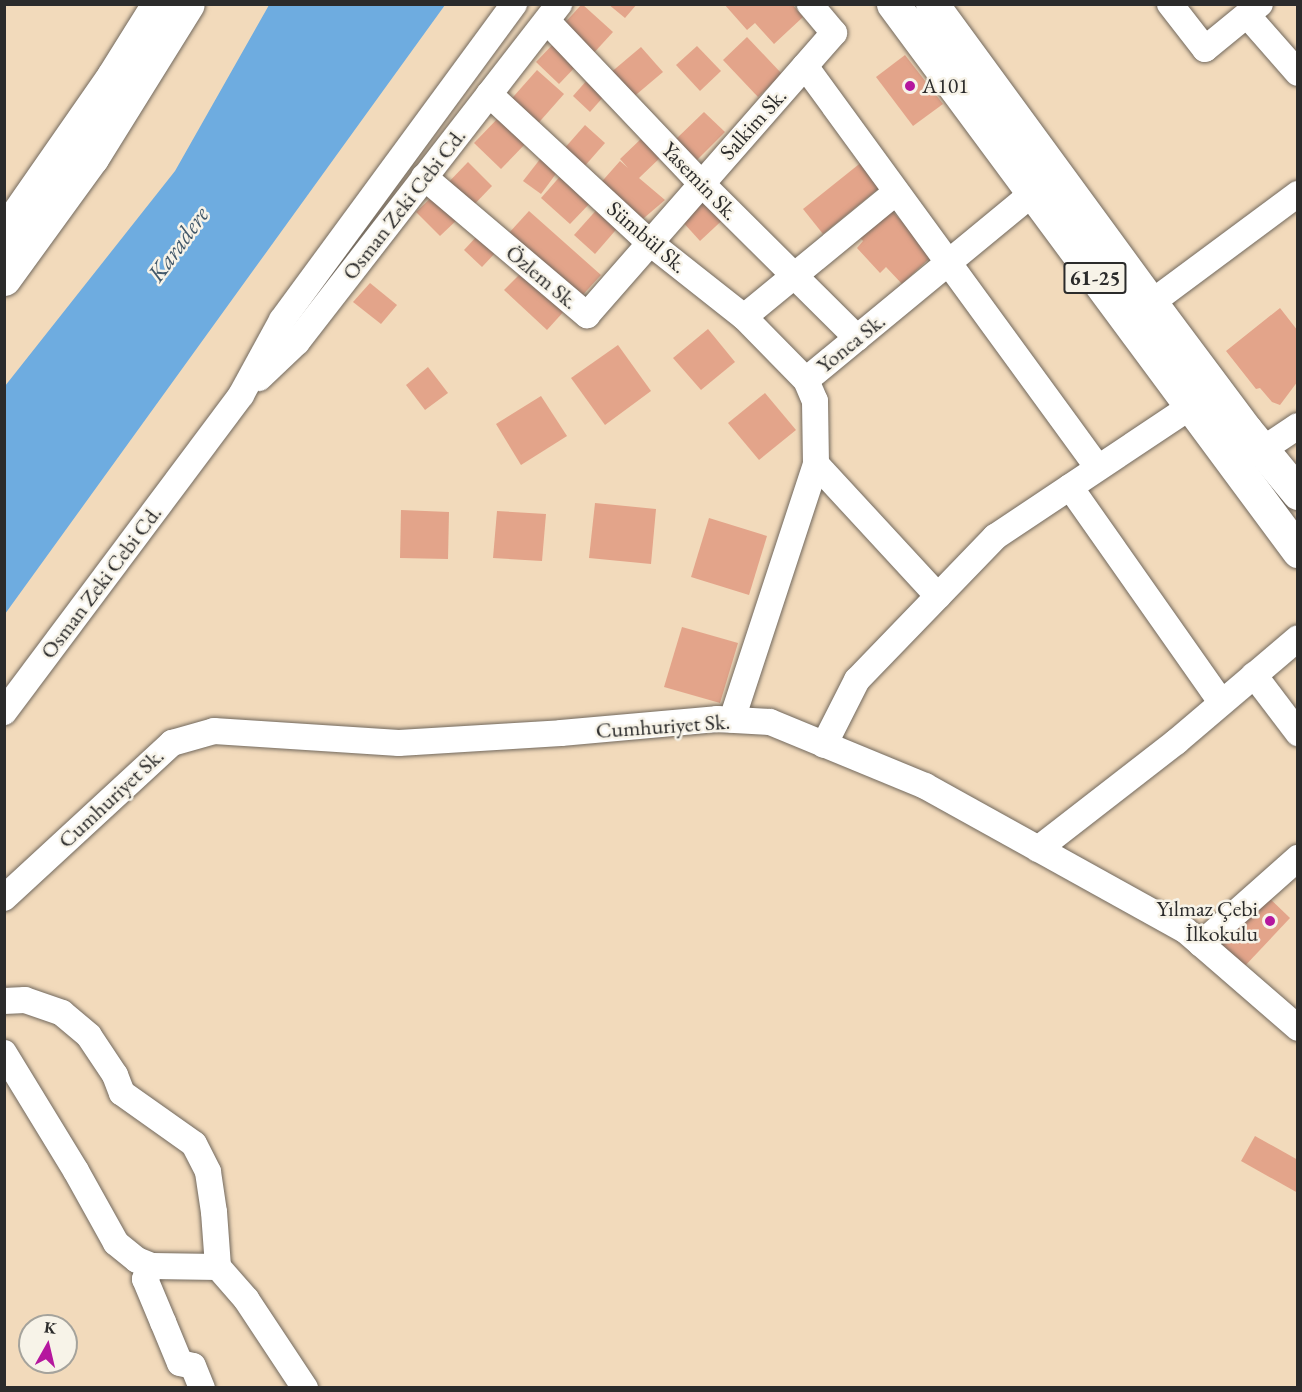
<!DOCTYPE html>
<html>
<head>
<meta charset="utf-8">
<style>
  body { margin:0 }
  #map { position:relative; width:1302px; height:1392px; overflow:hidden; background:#f2dabb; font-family:"EB Garamond",serif }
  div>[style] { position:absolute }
  .water>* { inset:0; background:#6eace0 }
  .building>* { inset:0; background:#e3a48a }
  .roads { filter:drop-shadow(0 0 2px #71685d) drop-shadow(0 0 2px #71685d) }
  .minor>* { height:26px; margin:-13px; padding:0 13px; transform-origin:13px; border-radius:13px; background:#fff }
  .major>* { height:33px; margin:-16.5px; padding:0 16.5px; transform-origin:16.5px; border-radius:16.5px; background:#fff }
  .dots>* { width:16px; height:16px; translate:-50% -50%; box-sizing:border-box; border:3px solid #f7f3e8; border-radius:50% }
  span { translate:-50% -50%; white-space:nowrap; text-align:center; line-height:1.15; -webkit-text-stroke:5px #f7f3e8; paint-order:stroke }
  .shield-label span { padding:2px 4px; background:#f7f3e8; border:2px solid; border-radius:4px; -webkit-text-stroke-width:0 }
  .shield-label { font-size:21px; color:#2b2b2b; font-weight:700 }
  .poi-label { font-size:22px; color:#2b2b2b }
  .left { translate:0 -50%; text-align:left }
  .right { translate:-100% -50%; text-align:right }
  .street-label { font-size:22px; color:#2b2b2b }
  .water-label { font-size:24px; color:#42586a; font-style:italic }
  .frame { position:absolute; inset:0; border:6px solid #2b2b2b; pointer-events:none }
  .north { position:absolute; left:18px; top:1314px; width:60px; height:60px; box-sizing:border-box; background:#f7f3e8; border:2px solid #a5a39c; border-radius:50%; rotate:8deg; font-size:16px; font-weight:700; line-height:24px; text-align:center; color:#2b2b2b }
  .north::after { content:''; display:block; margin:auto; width:21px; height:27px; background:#b5179e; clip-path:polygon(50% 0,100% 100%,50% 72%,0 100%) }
</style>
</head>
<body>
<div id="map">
  <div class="water">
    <i style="clip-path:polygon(269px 5px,445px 5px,5px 614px,5px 386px,175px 171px)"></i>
  </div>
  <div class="building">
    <i style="clip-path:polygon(582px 4px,613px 32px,591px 56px,561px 27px)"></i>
    <i style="clip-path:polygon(608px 4px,637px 4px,625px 18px)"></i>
    <i style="clip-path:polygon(724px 4px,792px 4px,803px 17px,774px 44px,755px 23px,747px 30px)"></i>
    <i style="clip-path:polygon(747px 37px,782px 74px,758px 97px,723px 60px)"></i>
    <i style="clip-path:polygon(556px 41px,579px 63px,559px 84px,536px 62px)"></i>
    <i style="clip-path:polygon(697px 46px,721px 71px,700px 91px,676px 65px)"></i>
    <i style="clip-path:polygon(641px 47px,663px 72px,631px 99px,609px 74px)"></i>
    <i style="clip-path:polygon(905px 55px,943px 104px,913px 126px,876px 77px)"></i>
    <i style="clip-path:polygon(537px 70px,564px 94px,534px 128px,507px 104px)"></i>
    <i style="clip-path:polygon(595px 71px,612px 87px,590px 112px,573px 96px)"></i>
    <i style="clip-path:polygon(704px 112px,725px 132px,696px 161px,675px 140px)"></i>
    <i style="clip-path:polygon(501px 115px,528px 141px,501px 169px,474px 143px)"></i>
    <i style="clip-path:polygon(585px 125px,605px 143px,583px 168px,563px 150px)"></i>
    <i style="clip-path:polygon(644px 136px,663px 155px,639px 178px,665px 200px,637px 224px,597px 187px,620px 161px,628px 168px,620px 159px)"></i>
    <i style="clip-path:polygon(544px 154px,561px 167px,541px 194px,523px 181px)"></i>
    <i style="clip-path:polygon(863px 161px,883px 185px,823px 234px,803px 209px)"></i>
    <i style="clip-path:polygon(468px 162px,492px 186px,467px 212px,443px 188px)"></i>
    <i style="clip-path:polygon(563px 173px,593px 200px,570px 224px,541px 198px)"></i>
    <i style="clip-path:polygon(710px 192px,730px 213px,700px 241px,681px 220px)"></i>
    <i style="clip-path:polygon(436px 193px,460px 217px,440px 236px,416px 212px)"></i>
    <i style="clip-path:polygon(881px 199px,933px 255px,902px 284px,886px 267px,880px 273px,857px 248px,863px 241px,850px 227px)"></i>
    <i style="clip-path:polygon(600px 206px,621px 224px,595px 254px,574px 235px)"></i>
    <i style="clip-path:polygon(529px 211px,601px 275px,579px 299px,508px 234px)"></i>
    <i style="clip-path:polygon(479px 234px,497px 251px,482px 267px,464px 250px)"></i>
    <i style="clip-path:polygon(524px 270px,566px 309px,547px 330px,504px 290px)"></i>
    <i style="clip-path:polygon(370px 283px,397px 305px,381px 324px,353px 302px)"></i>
    <i style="clip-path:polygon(1280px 308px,1298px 331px,1298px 381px,1280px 405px,1272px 402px,1260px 388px,1256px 389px,1226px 351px)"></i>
    <i style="clip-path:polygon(708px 329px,735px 362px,701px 390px,673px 358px)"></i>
    <i style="clip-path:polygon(618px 345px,651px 391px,605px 425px,571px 378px)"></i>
    <i style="clip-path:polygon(428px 367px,448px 393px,425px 410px,406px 385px)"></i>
    <i style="clip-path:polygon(765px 393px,796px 430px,759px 460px,728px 423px)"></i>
    <i style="clip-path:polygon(541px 396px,567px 436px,521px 465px,496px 424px)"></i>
    <i style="clip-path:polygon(595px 503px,656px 509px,651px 564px,589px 558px)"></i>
    <i style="clip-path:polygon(401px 510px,449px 512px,448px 559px,400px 558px)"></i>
    <i style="clip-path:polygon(497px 511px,546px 514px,542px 561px,493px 558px)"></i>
    <i style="clip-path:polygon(709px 518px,767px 536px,749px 595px,691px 577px)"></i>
    <i style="clip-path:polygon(682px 627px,738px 643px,720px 703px,664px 687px)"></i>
    <i style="clip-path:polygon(1267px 896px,1290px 918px,1242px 969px,1218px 947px)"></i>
    <i style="clip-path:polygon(1255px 1136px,1298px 1160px,1298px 1193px,1241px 1161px)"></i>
  </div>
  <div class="roads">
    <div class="minor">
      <i style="left:1170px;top:4px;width:57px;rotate:52.1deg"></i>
      <i style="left:1205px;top:49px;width:71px;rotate:-39.3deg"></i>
      <i style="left:1247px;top:15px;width:77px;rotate:48.7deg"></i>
      <i style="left:547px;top:21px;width:224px;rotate:46.5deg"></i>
      <i style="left:701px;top:183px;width:220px;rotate:44.8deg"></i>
      <i style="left:805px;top:66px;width:497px;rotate:53.9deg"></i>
      <i style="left:489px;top:94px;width:218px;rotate:42.8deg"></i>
      <i style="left:649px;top:242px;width:121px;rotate:38.3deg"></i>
      <i style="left:744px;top:317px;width:88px;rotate:45.5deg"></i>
      <i style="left:806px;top:380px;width:23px;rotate:67deg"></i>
      <i style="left:815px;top:401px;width:63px;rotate:89.1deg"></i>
      <i style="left:816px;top:464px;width:269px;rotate:108.2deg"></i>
      <i style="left:424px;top:177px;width:214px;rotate:40.3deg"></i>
      <i style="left:587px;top:315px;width:375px;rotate:-48.8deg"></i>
      <i style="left:834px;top:33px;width:38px;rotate:-130deg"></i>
      <i style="left:1151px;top:303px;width:183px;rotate:-36.6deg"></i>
      <i style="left:744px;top:317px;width:197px;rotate:-39.4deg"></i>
      <i style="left:259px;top:378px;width:52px;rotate:-43.5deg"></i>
      <i style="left:297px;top:342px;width:428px;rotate:-52.2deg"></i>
      <i style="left:806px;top:380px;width:293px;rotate:-39.5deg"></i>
      <i style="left:1262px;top:450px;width:43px;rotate:-33.7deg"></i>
      <i style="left:816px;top:464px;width:180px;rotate:47.3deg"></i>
      <i style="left:1070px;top:487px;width:263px;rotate:54.9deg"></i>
      <i style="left:1254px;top:675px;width:73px;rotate:52.8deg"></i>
      <i style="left:4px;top:712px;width:396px;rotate:-53.2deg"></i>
      <i style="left:241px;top:395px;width:85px;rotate:-61.3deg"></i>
      <i style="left:282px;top:320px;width:392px;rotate:-53.7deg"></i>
      <i style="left:824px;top:745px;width:73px;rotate:-63.1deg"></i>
      <i style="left:857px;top:680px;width:199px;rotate:-46deg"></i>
      <i style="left:995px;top:537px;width:234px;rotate:-33.7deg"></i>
      <i style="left:1038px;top:849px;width:175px;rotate:-37.8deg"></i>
      <i style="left:1176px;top:742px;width:160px;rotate:-40.4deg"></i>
      <i style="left:4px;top:898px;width:229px;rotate:-42.7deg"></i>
      <i style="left:172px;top:743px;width:44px;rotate:-15.9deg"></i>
      <i style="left:214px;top:731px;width:185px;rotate:3.7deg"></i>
      <i style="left:399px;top:743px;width:162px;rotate:-3.5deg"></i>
      <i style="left:561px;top:733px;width:157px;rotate:-5.1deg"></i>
      <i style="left:717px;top:719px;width:53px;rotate:3.2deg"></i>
      <i style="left:770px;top:722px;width:168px;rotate:22.4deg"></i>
      <i style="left:925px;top:786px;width:297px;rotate:29deg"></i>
      <i style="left:1185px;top:930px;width:150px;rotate:40.9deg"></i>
      <i style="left:1201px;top:944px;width:130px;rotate:-41.6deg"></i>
      <i style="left:4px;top:1001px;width:21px;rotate:-3deg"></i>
      <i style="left:25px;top:1000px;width:39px;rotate:19deg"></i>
      <i style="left:62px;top:1013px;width:35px;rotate:40deg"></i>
      <i style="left:89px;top:1036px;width:47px;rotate:56.3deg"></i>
      <i style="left:115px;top:1075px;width:19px;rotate:69deg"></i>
      <i style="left:122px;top:1093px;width:88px;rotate:35.3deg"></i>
      <i style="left:194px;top:1144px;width:31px;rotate:63deg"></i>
      <i style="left:208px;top:1172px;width:40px;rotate:81.5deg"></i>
      <i style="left:214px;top:1212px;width:55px;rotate:85.8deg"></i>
      <i style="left:4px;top:1053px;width:138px;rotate:58.6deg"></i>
      <i style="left:76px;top:1171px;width:82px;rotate:60.9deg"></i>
      <i style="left:116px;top:1243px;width:27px;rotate:39deg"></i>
      <i style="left:137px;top:1260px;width:16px;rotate:22deg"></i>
      <i style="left:152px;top:1266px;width:66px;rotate:0.9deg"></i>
      <i style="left:218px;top:1267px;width:43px;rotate:48.8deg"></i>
      <i style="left:246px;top:1299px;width:107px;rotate:56.5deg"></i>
      <i style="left:152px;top:1266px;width:15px;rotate:118deg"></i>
      <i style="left:145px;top:1279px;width:47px;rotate:67.3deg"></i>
      <i style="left:163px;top:1322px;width:44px;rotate:67.5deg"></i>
      <i style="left:180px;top:1363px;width:13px;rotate:13deg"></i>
      <i style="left:193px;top:1366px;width:24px;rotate:68deg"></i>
    </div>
    <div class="major">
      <i style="left:893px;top:4px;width:681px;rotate:53.48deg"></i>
      <i style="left:932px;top:4px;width:371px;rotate:53.8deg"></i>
      <i style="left:1151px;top:303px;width:159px;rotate:53.2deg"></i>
      <i style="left:1246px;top:430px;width:82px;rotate:50.5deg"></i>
      <i style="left:4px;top:233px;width:191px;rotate:-55.2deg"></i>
      <i style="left:113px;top:76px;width:85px;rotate:-58deg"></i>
      <i style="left:4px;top:279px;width:150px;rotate:-54deg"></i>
      <i style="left:92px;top:158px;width:181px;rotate:-58.1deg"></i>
    </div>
  </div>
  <div class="dots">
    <i style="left:910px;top:86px;background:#b5179e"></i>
    <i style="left:1270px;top:921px;background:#b5179e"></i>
  </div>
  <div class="shield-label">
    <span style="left:1095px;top:278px">61-25</span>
  </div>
  <div class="poi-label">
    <span class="left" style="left:922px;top:86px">A101</span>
    <span class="right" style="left:1258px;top:921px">Yılmaz Çebi<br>İlkokulu</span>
  </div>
  <div class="street-label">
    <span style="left:753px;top:124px;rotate:-48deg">Salkim Sk.</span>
    <span style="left:700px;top:181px;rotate:46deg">Yasemin Sk.</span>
    <span style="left:404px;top:204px;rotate:-52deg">Osman Zeki Cebi Cd.</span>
    <span style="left:647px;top:237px;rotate:41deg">Sümbül Sk.</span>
    <span style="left:542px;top:277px;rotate:40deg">Özlem Sk.</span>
    <span style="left:851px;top:343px;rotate:-39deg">Yonca Sk.</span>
    <span style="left:101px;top:582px;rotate:-53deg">Osman Zeki Cebi Cd.</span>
    <span style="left:663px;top:726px;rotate:-4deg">Cumhuriyet Sk.</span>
    <span style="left:111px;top:798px;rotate:-43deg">Cumhuriyet Sk.</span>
  </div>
  <div class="water-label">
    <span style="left:178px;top:244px;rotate:-54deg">Karadere</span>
  </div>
  <div class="frame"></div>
  <div class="north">K</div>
</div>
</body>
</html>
